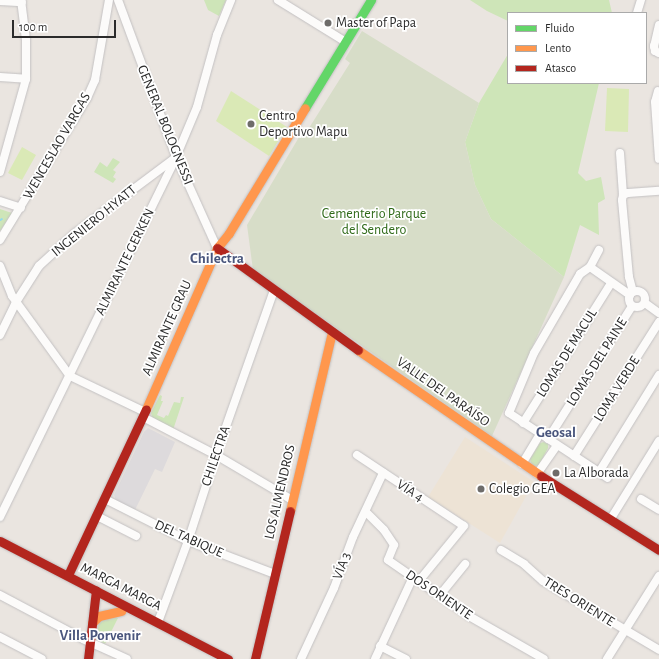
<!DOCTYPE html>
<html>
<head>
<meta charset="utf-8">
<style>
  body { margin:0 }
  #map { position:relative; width:659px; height:659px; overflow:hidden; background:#eae5e0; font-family:"Alegreya Sans",sans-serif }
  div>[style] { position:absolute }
  .industrial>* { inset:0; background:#dddadc }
  .education>* { inset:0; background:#ede3d5 }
  .green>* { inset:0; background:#cee5b8 }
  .cemetery>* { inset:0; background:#d7ddc8 }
  .pitch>* { inset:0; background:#dae9b6 }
  .stream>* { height:2px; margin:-1px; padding:0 1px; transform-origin:1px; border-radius:1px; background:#93daec }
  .roads { filter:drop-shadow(0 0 1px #c3c1c2) drop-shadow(0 0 1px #c3c1c2) }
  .street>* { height:8px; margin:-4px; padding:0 4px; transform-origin:4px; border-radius:4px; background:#fcfbfa }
  .street>.ring { margin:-4px; padding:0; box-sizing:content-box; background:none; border:8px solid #fcfbfa; border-radius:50% }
  .fast>* { height:9px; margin:-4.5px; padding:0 4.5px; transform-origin:4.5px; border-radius:4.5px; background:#63d668 }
  .slow>* { height:9px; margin:-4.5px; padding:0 4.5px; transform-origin:4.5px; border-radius:4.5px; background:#ff974d }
  .jam>* { height:9px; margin:-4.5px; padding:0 4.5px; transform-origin:4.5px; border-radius:4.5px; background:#b3261e }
  .dots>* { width:11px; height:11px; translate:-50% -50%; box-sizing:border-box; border:2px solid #fff; border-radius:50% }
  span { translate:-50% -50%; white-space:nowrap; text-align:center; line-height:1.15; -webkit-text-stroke:3.5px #fff; paint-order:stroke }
  .poi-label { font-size:14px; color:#2b2b2b }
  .left { translate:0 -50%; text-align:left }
  .street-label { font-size:14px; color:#2b2b2b }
  .park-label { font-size:14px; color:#2f6a19 }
  .neighbourhood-label { font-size:15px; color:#4a567d; font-weight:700 }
  .legend { position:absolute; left:507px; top:12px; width:140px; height:72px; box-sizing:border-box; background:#fff; border:1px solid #aaa; margin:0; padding:5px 7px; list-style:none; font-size:12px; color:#2b2b2b }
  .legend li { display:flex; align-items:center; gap:8px; height:20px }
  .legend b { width:20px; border:1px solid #aaa }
  .scale { position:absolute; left:12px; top:20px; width:104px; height:18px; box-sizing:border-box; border:2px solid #2b2b2b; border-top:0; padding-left:5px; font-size:12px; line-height:14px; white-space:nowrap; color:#2b2b2b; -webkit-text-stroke:3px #fff; paint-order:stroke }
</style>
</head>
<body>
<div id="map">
  <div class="industrial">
    <i style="clip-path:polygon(148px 428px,175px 442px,162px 472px,155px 469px,135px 510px,116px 500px,114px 495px,144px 432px)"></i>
  </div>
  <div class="education">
    <i style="clip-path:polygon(465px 437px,534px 482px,500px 543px,428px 497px)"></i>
  </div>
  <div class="green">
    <i style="clip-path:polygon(204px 0,226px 0,219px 16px,208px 10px)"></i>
    <i style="clip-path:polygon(470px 0,609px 0,612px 13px,508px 13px,508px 21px,487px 11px)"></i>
    <i style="clip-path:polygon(508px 54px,508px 83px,599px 83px,578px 173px,586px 181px,601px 177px,605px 199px,598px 203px,599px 235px,580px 225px,564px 277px,491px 219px,475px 185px,465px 142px,479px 103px)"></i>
    <i style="clip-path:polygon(113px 158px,120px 162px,113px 170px,116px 172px,113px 177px,116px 179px,113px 183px,94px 172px,100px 162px,107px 167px)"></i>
    <i style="clip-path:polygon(0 209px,12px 213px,0 231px)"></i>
    <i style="clip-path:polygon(160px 395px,162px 396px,161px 401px,163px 401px,157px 415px,164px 418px,166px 415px,168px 416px,174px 402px,180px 403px,181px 397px,184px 397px,173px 430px,152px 417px,151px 413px)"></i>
    <i style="clip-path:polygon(544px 442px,548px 444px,548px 448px,539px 465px,534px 466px,531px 463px,530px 459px,540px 443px)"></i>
    <i style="clip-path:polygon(111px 616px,118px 618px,105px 644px,96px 640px,99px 623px,104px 617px)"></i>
  </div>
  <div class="cemetery">
    <i style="clip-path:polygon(362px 31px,479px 103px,465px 142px,475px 185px,491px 219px,564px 277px,492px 436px,253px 270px,247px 225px,305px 127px,309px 128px,350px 63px,345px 59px)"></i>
  </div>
  <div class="pitch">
    <i style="clip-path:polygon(607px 88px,629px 89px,628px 132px,605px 131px)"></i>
    <i style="clip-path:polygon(231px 91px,287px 127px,269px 156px,216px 121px)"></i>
    <i style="clip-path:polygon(22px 147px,36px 155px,22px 180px,8px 173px)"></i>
  </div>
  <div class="stream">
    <i style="left:0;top:220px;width:2px;rotate:-27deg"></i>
  </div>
  <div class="roads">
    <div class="street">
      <i style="left:118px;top:0;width:167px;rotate:69.7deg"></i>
      <i style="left:176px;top:157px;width:100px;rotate:65.7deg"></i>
      <i style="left:278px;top:0;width:80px;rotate:31.7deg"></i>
      <i style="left:0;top:1px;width:22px;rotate:3deg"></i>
      <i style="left:637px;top:13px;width:14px;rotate:-73deg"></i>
      <i style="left:659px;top:25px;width:22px;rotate:103deg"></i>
      <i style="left:654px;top:46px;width:5px;rotate:79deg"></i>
      <i style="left:655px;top:51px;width:4px;rotate:27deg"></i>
      <i style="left:0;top:77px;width:26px;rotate:4deg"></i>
      <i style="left:658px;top:91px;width:11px;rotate:105deg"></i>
      <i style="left:655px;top:102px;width:57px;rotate:86deg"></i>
      <i style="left:620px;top:153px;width:42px;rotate:85.9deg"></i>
      <i style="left:0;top:172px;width:97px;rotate:-74.4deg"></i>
      <i style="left:26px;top:79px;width:39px;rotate:-90deg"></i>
      <i style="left:26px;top:40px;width:40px;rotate:-97.1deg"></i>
      <i style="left:0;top:201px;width:22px;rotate:18deg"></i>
      <i style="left:0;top:240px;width:167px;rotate:-58.5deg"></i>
      <i style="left:87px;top:98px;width:20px;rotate:-66deg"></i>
      <i style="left:95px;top:80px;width:81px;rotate:-80.1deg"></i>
      <i style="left:599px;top:250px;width:19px;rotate:118deg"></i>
      <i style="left:590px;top:267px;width:49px;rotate:35deg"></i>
      <i style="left:0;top:266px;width:32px;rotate:68deg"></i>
      <i style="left:12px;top:296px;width:99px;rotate:54.1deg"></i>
      <i style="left:70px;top:376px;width:83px;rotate:25.6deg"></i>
      <i style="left:590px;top:267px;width:12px;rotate:145deg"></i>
      <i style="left:580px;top:274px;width:91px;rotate:120.2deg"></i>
      <i style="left:534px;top:353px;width:65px;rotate:112.6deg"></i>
      <i style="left:509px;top:413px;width:118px;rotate:33.3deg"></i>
      <i class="ring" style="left:629px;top:291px;width:8px;height:8px"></i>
      <i style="left:633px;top:292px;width:16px;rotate:-105deg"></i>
      <i style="left:629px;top:277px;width:77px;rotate:-95.2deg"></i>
      <i style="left:622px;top:200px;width:5px;rotate:-79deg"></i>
      <i style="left:623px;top:195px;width:5px;rotate:-22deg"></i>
      <i style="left:628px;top:193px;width:31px;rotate:-4deg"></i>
      <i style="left:645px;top:303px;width:17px;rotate:36deg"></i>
      <i style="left:0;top:335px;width:37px;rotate:-64deg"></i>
      <i style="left:16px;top:302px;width:43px;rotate:-57.4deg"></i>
      <i style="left:39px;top:266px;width:49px;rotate:-42.5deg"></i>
      <i style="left:75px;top:233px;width:124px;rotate:-36.8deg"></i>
      <i style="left:143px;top:417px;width:82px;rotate:27.5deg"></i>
      <i style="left:216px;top:455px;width:88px;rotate:30.6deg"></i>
      <i style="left:523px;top:423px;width:165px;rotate:-57.8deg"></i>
      <i style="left:548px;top:439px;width:157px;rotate:-57.7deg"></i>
      <i style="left:357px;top:455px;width:128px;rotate:33.6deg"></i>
      <i style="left:464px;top:526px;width:71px;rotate:129.3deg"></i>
      <i style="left:574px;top:456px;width:159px;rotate:-57.6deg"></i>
      <i style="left:522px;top:464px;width:35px;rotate:-59deg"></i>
      <i style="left:599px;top:472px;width:114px;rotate:-58.3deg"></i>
      <i style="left:537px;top:474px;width:35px;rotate:-55deg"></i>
      <i style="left:105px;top:499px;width:93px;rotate:26.8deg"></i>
      <i style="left:188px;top:541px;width:93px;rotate:20.8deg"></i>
      <i style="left:641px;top:499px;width:21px;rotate:31deg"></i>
      <i style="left:366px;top:512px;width:25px;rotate:45deg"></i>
      <i style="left:384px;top:530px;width:18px;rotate:56deg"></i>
      <i style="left:394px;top:545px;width:16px;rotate:112deg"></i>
      <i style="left:388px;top:560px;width:98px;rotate:34.7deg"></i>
      <i style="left:469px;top:616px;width:86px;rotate:29.8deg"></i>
      <i style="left:97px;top:516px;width:44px;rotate:27.1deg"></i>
      <i style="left:0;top:517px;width:401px;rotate:-63.9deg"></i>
      <i style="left:176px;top:157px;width:54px;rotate:-67.2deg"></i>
      <i style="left:197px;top:107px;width:75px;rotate:-74.5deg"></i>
      <i style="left:217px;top:35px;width:38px;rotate:-68deg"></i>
      <i style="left:610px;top:520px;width:93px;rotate:-58.2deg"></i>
      <i style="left:501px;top:550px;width:27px;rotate:31deg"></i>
      <i style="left:524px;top:564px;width:25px;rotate:42deg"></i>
      <i style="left:543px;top:581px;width:135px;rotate:30.7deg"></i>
      <i style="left:0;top:595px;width:94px;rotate:27.9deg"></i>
      <i style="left:83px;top:639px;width:48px;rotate:24.4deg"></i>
      <i style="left:440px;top:595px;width:40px;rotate:-51deg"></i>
      <i style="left:158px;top:622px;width:86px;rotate:-69.7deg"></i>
      <i style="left:188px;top:541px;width:90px;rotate:-72deg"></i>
      <i style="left:216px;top:455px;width:175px;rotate:-70.6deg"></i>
      <i style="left:0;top:637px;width:47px;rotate:27.6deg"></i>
      <i style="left:380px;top:646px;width:29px;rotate:27deg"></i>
      <i style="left:301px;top:659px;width:78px;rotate:-65.1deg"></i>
      <i style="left:334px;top:588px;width:54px;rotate:-69.6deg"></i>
      <i style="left:353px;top:537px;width:71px;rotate:-64.9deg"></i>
      <i style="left:375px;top:659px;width:90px;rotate:-65.1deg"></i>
      <i style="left:607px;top:659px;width:98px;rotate:-57.9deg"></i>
    </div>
    <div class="fast">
      <i style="left:305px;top:108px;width:127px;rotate:-58.6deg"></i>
    </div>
    <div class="slow">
      <i style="left:358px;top:350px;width:222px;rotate:34.5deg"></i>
      <i style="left:146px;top:409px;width:176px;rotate:-66.2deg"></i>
      <i style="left:217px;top:248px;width:19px;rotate:-51deg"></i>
      <i style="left:229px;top:233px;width:146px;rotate:-58.7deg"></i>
      <i style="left:290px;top:511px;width:184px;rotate:-76.8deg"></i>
      <i style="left:92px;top:623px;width:10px;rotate:-45deg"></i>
      <i style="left:99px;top:616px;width:23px;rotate:-13deg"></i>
    </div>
    <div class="jam">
      <i style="left:217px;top:248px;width:174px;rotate:35.9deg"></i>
      <i style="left:541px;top:476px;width:139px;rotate:32.1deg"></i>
      <i style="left:0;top:541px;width:257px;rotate:27.4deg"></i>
      <i style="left:68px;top:575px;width:183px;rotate:-64.8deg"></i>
      <i style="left:88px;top:659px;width:69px;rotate:-83.4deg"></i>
      <i style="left:255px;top:659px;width:152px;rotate:-76.7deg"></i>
    </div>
  </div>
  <div class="dots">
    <i style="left:328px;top:23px;background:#6e6c6a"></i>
    <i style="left:251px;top:124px;background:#6e6c6a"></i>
    <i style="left:556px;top:473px;background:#6e6c6a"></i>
    <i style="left:481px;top:489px;background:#6e6c6a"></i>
  </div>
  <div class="poi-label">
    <span class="left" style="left:336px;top:23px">Master of Papa</span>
    <span class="left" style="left:259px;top:124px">Centro<br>Deportivo Mapu</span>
    <span class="left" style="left:564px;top:473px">La Alborada</span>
    <span class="left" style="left:489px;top:489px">Colegio GEA</span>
  </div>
  <div class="street-label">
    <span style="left:165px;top:125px;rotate:68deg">GENERAL BOLOGNESSI</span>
    <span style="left:57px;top:146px;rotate:-60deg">WENCESLAO VARGAS</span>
    <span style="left:94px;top:221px;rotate:-39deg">INGENIERO HYATT</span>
    <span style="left:125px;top:262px;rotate:-64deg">ALMIRANTE GERKEN</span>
    <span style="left:167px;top:328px;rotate:-66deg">ALMIRANTE GRAU</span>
    <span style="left:567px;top:353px;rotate:-58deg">LOMAS DE MACUL</span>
    <span style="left:597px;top:362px;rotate:-58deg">LOMAS DEL PAINE</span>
    <span style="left:617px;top:389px;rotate:-58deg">LOMA VERDE</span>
    <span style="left:443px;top:392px;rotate:35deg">VALLE DEL PARAÍSO</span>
    <span style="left:216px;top:456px;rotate:-71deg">CHILECTRA</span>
    <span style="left:410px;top:491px;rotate:33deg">VÍA 4</span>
    <span style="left:280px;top:492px;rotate:-77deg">LOS ALMENDROS</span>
    <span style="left:189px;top:539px;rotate:24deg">DEL TABIQUE</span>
    <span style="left:342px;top:566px;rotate:-69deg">VÍA 3</span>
    <span style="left:121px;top:587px;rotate:27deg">MARGA MARGA</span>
    <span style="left:439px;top:595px;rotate:34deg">DOS ORIENTE</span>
    <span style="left:579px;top:602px;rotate:32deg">TRES ORIENTE</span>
  </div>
  <div class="park-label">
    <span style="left:374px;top:222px">Cementerio Parque<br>del Sendero</span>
  </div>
  <div class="neighbourhood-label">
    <span style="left:217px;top:259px">Chilectra</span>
    <span style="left:556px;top:433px">Geosal</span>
    <span style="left:100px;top:636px">Villa Porvenir</span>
  </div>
  <ul class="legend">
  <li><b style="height:5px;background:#63d668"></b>Fluido</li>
  <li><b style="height:5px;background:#ff974d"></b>Lento</li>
  <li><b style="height:5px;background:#b3261e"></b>Atasco</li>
  </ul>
  <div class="scale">100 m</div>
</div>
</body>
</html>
